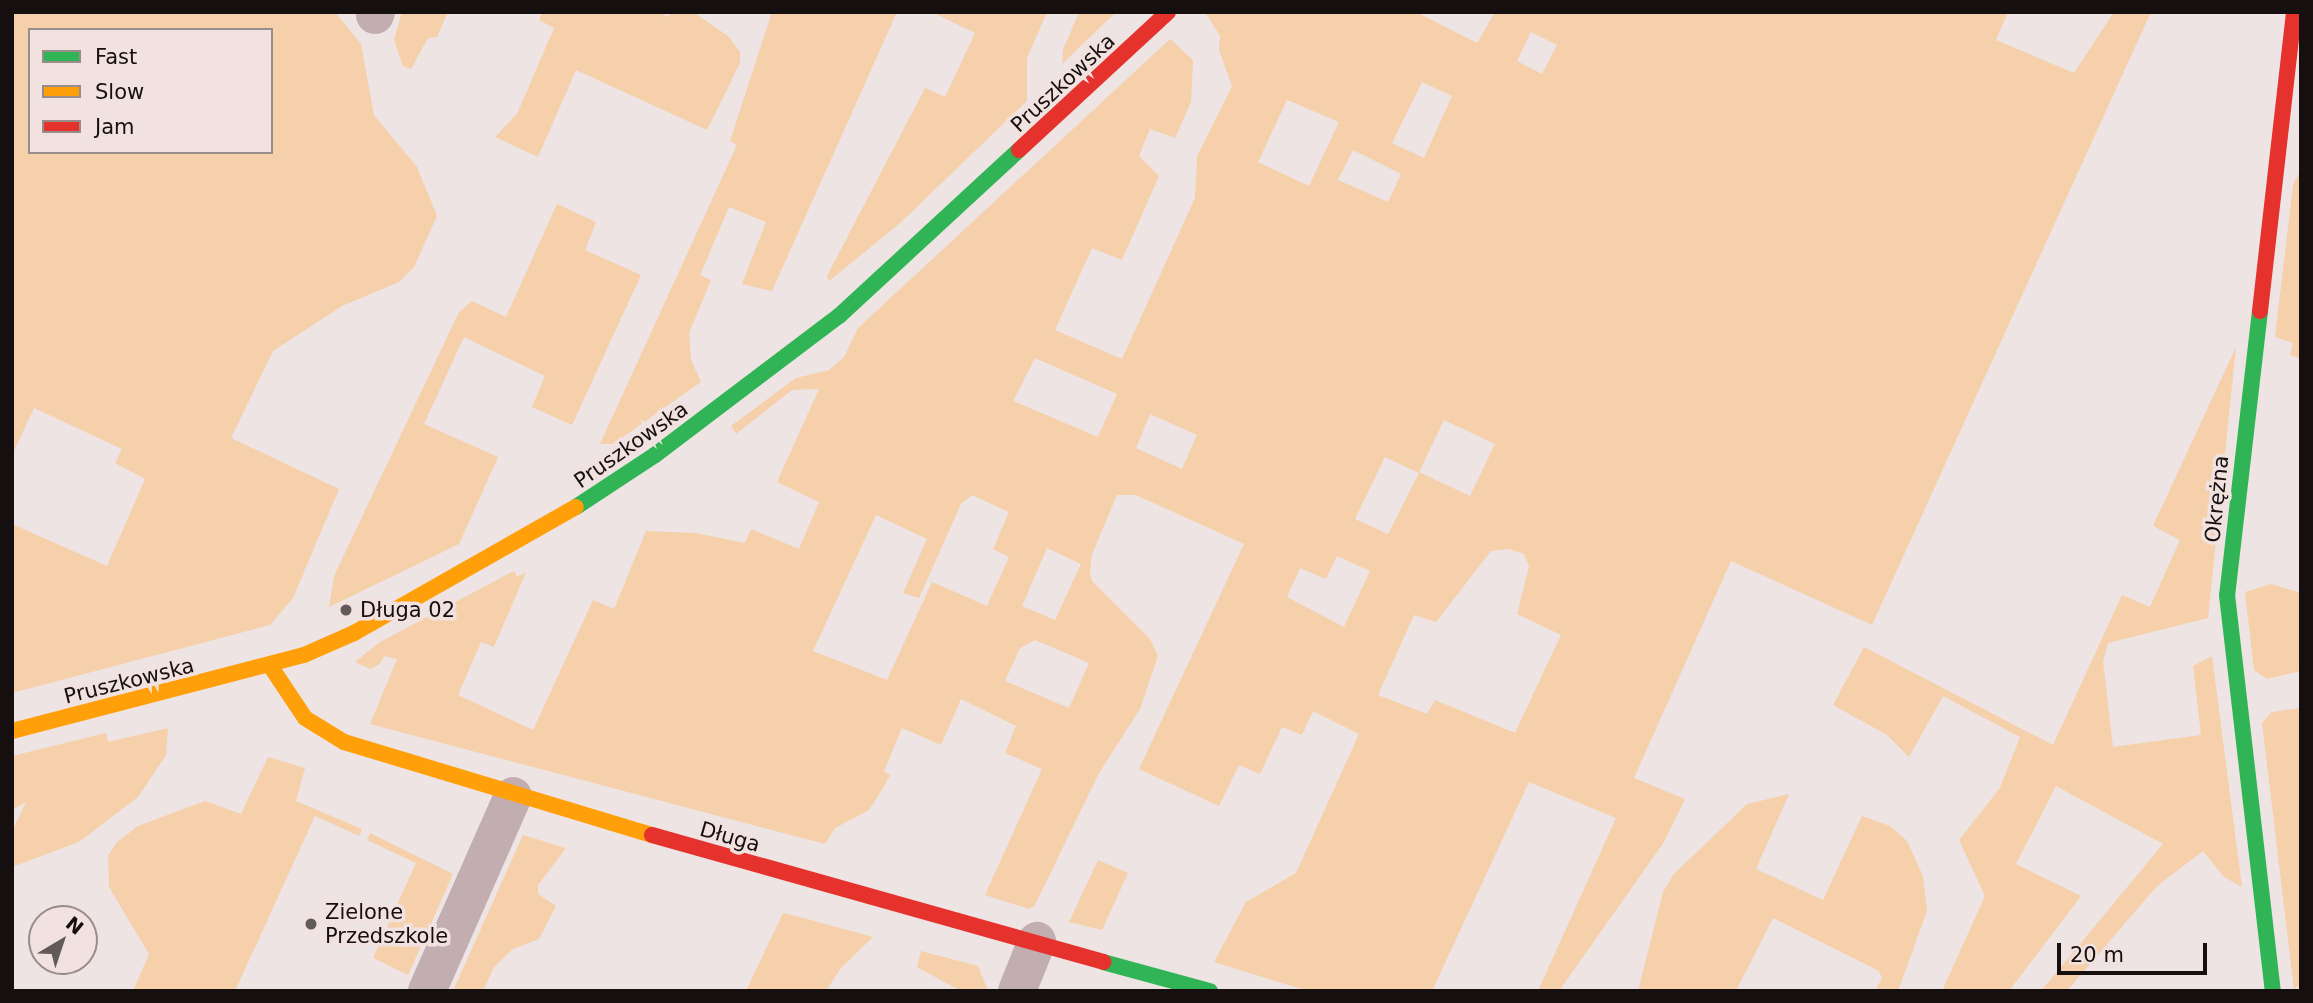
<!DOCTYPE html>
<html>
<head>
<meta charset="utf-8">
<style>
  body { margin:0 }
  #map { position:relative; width:2313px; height:1003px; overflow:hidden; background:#ede4e3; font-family:"DejaVu Sans",sans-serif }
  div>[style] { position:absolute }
  .green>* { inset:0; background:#f5d0aa }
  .street>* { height:38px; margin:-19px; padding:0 19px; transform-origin:19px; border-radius:19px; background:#c2adb0 }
  .fast>* { height:16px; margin:-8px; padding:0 8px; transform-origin:8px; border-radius:8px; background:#30b455 }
  .slow>* { height:16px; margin:-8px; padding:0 8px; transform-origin:8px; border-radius:8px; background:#ff9f0a }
  .jam>* { height:16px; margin:-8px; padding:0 8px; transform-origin:8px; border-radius:8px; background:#e5322d }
  .dots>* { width:19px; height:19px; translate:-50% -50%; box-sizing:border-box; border:4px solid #f1e1df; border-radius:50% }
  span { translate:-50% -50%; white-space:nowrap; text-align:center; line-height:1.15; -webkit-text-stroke:7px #f1e1df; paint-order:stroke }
  .street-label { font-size:21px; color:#15100f }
  .poi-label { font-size:21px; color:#15100f }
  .left { translate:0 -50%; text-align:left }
  .frame { position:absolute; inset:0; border:14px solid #15100f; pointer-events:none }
  .legend { position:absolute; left:28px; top:28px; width:245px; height:126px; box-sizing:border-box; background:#f1e1df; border:2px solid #998d8c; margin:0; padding:9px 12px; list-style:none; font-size:21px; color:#15100f }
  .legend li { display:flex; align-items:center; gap:14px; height:35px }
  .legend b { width:35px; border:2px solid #998d8c }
  .north { position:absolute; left:28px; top:905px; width:70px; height:70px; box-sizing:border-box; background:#f1e1df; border:2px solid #998d8c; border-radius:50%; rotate:39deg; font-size:19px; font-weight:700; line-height:28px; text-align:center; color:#15100f }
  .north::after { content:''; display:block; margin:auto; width:24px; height:32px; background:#615a59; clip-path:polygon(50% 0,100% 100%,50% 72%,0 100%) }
  .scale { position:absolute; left:2057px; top:943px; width:150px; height:32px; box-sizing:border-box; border:4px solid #15100f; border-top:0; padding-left:9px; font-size:21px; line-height:24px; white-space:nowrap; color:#15100f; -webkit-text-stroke:5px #f1e1df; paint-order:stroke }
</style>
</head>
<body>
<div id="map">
  <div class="green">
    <i style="clip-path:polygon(evenodd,12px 12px,335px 12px,361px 44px,374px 115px,417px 167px,437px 216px,414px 267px,399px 282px,342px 306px,273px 351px,231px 438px,339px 489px,293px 598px,270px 625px,12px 693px,12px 524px,107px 566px,145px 479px,115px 463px,122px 449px,34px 408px,12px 455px,12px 12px,30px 30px,271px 30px,271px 152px,30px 152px,30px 30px)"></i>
    <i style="clip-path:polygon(402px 12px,448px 12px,437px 37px,428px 38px,411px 69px,403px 66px,394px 40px)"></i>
    <i style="clip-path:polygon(542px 12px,658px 12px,668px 17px,670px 12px,693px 12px,728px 36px,740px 52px,740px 63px,707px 130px,576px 70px,538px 157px,495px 137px,517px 114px,554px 28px,539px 20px)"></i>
    <i style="clip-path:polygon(772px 12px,897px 12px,772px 291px,742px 284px,766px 222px,729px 207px,700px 275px,711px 280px,689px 333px,691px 360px,701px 382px,613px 444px,600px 444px,737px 145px,730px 141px)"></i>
    <i style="clip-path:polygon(932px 12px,1047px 12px,1027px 58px,1027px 101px,899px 224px,829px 281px,827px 276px,925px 88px,945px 97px,975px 33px)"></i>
    <i style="clip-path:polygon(1079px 12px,1116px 12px,1062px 64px,1063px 50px)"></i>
    <i style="clip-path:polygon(evenodd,1205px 12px,1416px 12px,1477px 43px,1495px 12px,2008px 12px,1996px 40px,2074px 73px,2114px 12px,2151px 12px,1872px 625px,1731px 561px,1634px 778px,1685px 799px,1664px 842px,1559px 991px,1538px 991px,1616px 818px,1529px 782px,1432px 991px,1308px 991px,1214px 962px,1246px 902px,1296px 873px,1359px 734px,1313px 711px,1302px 735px,1282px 727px,1260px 774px,1239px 765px,1219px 806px,1139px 769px,1244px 544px,1136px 495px,1117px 495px,1092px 554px,1090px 573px,1092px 581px,1150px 639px,1158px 656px,1140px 709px,1099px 773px,1035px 905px,1029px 909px,985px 895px,1042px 769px,1005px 753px,1016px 726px,961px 699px,941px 745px,902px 728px,884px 771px,890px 775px,882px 790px,869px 810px,835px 828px,825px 844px,370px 724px,397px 659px,384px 656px,380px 664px,370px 669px,355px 662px,380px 642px,514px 571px,517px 577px,526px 572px,494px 647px,481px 642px,458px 695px,533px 730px,593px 600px,614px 609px,646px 531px,696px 533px,745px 543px,751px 529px,799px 549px,819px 502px,777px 482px,819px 389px,792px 390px,736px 434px,731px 426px,796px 378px,829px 370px,844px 357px,858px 328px,1170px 39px,1193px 60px,1191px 102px,1175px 138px,1150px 129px,1139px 156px,1159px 176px,1122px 260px,1092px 248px,1055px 330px,1122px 359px,1195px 198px,1197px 156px,1232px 86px,1219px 50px,1220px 36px,1205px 12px,1531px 32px,1557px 45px,1542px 74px,1517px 61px,1531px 32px,1205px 12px,1422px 82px,1452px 96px,1424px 158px,1392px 143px,1422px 82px,1205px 12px,1287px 100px,1339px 122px,1309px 186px,1258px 162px,1287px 100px,1205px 12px,1353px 150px,1401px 174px,1388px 202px,1338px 180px,1353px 150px,1205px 12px,1035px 358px,1117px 394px,1098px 437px,1013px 401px,1035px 358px,1205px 12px,1150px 414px,1197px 435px,1182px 469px,1136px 448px,1150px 414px,1205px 12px,1444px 420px,1495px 444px,1470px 496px,1419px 472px,1444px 420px,1205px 12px,1385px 457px,1419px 473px,1388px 534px,1355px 519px,1385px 457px,1205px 12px,972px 495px,1009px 512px,993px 549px,1009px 557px,987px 606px,932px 582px,887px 680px,813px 651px,876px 515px,927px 539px,903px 593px,919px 598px,961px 504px,972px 495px,1205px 12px,1047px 548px,1081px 564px,1055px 620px,1022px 606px,1047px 548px,1205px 12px,1509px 549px,1524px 554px,1529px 566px,1517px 614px,1561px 635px,1515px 733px,1435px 700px,1427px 714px,1378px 695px,1414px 615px,1436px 622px,1491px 551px,1509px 549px,1205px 12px,1337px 556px,1370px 571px,1344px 627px,1287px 597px,1300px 568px,1326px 579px,1337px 556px,1205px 12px,1035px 640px,1089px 663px,1069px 708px,1005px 681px,1020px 648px,1035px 640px)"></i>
    <i style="clip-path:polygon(2301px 169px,2301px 359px,2290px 355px,2293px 343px,2275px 337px,2293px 185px)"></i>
    <i style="clip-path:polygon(557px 204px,596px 222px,585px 250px,641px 275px,572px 425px,532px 407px,545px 376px,464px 337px,424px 424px,498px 457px,459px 544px,329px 607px,334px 576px,459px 312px,472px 301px,506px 317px)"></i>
    <i style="clip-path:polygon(2236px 347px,2208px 618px,2108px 643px,2103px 661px,2113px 747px,2201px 735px,2193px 666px,2212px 656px,2242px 887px,2224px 877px,2203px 851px,2157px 886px,2067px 991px,2041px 991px,2163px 844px,2056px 786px,2016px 864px,2081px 896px,2009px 991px,1942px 991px,1985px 896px,1959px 840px,2000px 788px,2020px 737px,1943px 696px,1909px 757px,1887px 735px,1833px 705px,1864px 647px,2053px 745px,2122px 595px,2150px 607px,2180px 540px,2153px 526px)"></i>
    <i style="clip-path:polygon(2271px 584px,2301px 593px,2301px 671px,2267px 679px,2254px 670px,2245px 592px)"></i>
    <i style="clip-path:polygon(2301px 708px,2301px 984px,2294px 989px,2262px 723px,2272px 712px)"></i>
    <i style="clip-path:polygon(168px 728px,166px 755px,138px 797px,79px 842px,12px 867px,12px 832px,26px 802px,12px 810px,12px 756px,106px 733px,108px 742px)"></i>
    <i style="clip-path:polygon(268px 757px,305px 768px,296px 801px,362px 829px,359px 836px,315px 816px,235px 991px,133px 991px,149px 954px,109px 887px,108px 856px,116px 843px,138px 826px,205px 801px,241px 814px)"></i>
    <i style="clip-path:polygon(1789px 794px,1756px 869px,1823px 900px,1862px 816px,1890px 826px,1907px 841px,1923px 876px,1927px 911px,1898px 991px,1875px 991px,1882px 978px,1879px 971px,1773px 918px,1736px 991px,1638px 991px,1663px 892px,1673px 875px,1747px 804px)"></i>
    <i style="clip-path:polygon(370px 833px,453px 874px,408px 975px,373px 958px,416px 863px,367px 840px)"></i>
    <i style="clip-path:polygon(523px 835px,566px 848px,538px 885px,538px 894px,556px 906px,539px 939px,513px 949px,494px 967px,483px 991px,453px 991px)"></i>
    <i style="clip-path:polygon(1098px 860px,1128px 873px,1102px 930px,1069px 922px)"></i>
    <i style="clip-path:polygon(783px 913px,811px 920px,873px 937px,841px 968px,826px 991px,746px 991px)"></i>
    <i style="clip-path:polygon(921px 951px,978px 966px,988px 991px,961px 991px,917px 967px)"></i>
  </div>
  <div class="street">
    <i style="left:375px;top:15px;width:3px;rotate:-72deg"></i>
    <i style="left:427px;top:991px;width:213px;rotate:-66.2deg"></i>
    <i style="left:1017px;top:991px;width:54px;rotate:-68.2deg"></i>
  </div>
  <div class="fast">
    <i style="left:2260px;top:311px;width:286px;rotate:96.6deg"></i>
    <i style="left:2227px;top:595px;width:399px;rotate:83.4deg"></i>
    <i style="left:576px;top:507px;width:95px;rotate:-33.4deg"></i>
    <i style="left:655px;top:455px;width:231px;rotate:-37.1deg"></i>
    <i style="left:839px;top:316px;width:245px;rotate:-42.7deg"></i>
    <i style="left:1103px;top:962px;width:111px;rotate:15.2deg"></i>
  </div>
  <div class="slow">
    <i style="left:271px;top:667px;width:61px;rotate:56.3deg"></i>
    <i style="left:305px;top:718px;width:46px;rotate:31.6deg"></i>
    <i style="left:344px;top:742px;width:322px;rotate:16.8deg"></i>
    <i style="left:12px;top:731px;width:302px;rotate:-14.6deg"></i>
    <i style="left:304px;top:655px;width:55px;rotate:-23.7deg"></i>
    <i style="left:354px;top:633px;width:255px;rotate:-29.6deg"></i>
  </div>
  <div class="jam">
    <i style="left:1019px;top:150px;width:203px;rotate:-42.8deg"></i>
    <i style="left:2260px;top:311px;width:301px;rotate:-83.5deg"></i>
    <i style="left:652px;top:835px;width:469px;rotate:15.7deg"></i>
  </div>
  <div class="dots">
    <i style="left:346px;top:610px;background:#615a59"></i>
    <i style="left:311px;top:924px;background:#615a59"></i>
  </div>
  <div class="street-label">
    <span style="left:1063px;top:83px;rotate:-43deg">Pruszkowska</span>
    <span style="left:631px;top:445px;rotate:-35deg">Pruszkowska</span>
    <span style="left:2217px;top:499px;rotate:-84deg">Okrężna</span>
    <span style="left:129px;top:681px;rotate:-14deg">Pruszkowska</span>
    <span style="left:730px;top:837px;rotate:16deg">Długa</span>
  </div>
  <div class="poi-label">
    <span class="left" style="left:360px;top:610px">Długa 02</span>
    <span class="left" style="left:325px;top:924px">Zielone<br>Przedszkole</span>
  </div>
  <div class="frame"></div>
  <ul class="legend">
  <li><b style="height:9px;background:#30b455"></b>Fast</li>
  <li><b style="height:9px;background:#ff9f0a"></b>Slow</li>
  <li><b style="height:9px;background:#e5322d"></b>Jam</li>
  </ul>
  <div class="north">N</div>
  <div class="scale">20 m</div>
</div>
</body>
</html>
